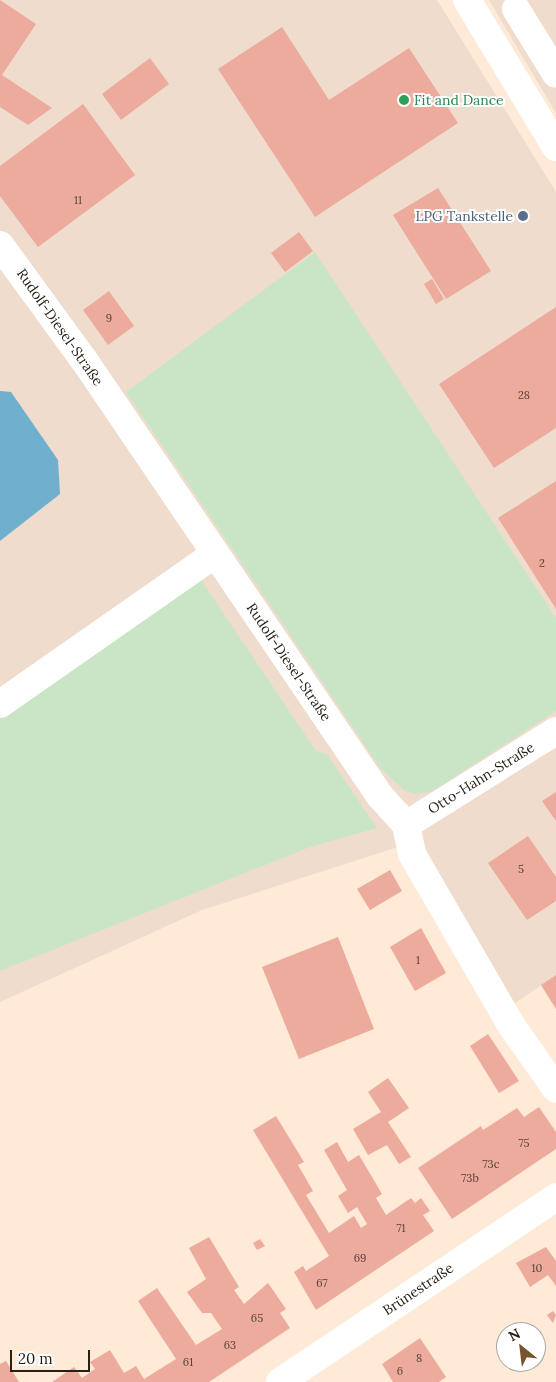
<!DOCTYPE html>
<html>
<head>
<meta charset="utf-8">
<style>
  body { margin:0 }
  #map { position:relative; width:556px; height:1382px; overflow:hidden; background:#feead7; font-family:Lora,serif }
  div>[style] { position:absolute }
  .industrial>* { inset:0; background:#efdccc }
  .green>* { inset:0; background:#c9e5c6 }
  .water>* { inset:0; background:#70afce }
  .building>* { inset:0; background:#ecab9d }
  .minor>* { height:28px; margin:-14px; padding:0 14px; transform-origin:14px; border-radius:14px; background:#fff }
  .dots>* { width:14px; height:14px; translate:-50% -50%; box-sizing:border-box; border:2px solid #fff; border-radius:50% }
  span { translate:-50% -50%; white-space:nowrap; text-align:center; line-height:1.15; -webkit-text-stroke:4px #fff; paint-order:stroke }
  .number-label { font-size:11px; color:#584238 }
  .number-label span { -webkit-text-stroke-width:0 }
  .leisure-label { font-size:14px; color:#27864d }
  .left { translate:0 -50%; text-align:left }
  .service-label { font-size:14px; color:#4e5e75 }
  .right { translate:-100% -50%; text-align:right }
  .street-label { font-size:14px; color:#271f16 }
  .north { position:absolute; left:496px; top:1322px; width:50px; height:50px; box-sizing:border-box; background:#fff; border:1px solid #a9a5a2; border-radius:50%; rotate:331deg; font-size:14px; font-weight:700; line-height:20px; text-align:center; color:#271f16 }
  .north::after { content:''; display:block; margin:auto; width:18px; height:22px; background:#77542d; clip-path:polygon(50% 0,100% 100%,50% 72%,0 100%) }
  .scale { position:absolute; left:10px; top:1350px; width:80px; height:22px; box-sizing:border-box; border:2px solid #271f16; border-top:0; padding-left:6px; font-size:15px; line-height:18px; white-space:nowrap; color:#271f16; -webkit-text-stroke:4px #fff; paint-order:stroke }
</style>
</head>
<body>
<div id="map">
  <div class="industrial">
    <i style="clip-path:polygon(0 0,437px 0,556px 192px,556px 975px,511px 1006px,417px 841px,202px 910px,0 1002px)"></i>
    <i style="clip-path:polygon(489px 0,556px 0,556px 113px,518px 49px)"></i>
  </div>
  <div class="green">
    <i style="clip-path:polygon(315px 252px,556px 618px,556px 711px,433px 791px,417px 794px,405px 791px,381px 769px,126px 392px)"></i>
    <i style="clip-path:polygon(199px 577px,316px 751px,327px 754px,377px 828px,310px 847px,0 971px,0 716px)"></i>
  </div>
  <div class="water">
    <i style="clip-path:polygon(0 391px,11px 392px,58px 460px,60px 494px,0 541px)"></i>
  </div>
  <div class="building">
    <i style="clip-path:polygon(0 0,36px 24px,2px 75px,52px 108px,28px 125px,0 107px)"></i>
    <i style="clip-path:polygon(282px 27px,329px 100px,409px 48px,458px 123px,315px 217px,218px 69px)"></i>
    <i style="clip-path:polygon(150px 58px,169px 84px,121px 120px,102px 94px)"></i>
    <i style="clip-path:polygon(83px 104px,135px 175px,38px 247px,0 196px,0 166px)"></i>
    <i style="clip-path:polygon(438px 188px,491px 271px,446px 299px,393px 215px)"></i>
    <i style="clip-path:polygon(299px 232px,313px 251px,285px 272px,271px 253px)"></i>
    <i style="clip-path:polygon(432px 279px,444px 299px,436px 304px,424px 284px)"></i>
    <i style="clip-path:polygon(109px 291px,134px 326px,108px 345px,83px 310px)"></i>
    <i style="clip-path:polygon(556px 307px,556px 428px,494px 468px,439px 384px)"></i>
    <i style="clip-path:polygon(556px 481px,556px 609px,498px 518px)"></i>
    <i style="clip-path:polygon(556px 792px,556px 821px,542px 801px)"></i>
    <i style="clip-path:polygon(528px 836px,556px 877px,556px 901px,527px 920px,488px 863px)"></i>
    <i style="clip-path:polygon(390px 870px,402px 891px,370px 910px,357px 889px)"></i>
    <i style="clip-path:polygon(421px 928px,446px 973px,415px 991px,390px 947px)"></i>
    <i style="clip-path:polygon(338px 937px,374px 1029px,299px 1059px,262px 967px)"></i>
    <i style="clip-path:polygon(556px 975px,556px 1009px,541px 985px)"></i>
    <i style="clip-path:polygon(488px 1034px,519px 1081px,499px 1093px,470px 1046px)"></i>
    <i style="clip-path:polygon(388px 1078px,409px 1108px,388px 1122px,411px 1157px,399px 1164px,387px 1145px,368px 1155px,353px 1129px,381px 1112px,368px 1092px)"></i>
    <i style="clip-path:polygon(539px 1107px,556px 1132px,556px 1149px,452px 1219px,418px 1168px,481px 1126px,483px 1130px,517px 1108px,524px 1117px)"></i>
    <i style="clip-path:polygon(276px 1116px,304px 1162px,298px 1165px,313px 1191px,306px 1195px,329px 1233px,354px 1216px,361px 1228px,367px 1224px,357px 1207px,348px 1213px,338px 1196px,347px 1190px,324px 1150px,337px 1142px,348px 1162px,359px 1155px,382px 1194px,376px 1198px,386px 1215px,411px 1198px,415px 1203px,421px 1198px,430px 1211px,423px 1215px,434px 1231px,316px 1310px,294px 1272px,303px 1266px,306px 1271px,329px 1256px,253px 1130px)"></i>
    <i style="clip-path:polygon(209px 1237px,239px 1287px,234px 1290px,244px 1304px,268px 1283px,286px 1309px,280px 1313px,290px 1328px,209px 1382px,52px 1382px,74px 1367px,82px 1378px,95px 1369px,90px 1362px,110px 1350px,124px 1373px,136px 1366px,144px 1379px,176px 1359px,138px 1301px,157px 1288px,196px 1345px,222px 1329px,211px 1313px,202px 1313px,187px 1292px,206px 1279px,189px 1248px)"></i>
    <i style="clip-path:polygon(260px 1239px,265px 1246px,257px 1250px,253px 1243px)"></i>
    <i style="clip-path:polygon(546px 1247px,556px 1261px,556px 1286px,548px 1275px,530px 1287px,516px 1263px)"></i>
    <i style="clip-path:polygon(553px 1311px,556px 1315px,553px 1323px,547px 1315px)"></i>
    <i style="clip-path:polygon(420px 1338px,446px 1377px,439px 1382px,393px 1382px,382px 1364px)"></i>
    <i style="clip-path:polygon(6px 1361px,19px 1382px,0 1382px,0 1364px)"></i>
  </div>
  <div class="minor">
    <i style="left:467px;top:0;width:172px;rotate:58.8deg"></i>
    <i style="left:516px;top:9px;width:76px;rotate:58.4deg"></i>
    <i style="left:0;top:245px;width:142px;rotate:53.9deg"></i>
    <i style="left:84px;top:360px;width:527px;rotate:55.83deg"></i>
    <i style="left:380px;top:796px;width:39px;rotate:48deg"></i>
    <i style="left:406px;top:825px;width:30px;rotate:78deg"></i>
    <i style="left:412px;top:854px;width:198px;rotate:59.9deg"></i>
    <i style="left:511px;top:1025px;width:78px;rotate:54.9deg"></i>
    <i style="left:0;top:704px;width:262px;rotate:-34.9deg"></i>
    <i style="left:406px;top:825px;width:177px;rotate:-32.1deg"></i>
    <i style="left:280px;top:1382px;width:332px;rotate:-33.8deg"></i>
  </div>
  <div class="dots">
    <i style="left:404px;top:100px;background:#2e9e5b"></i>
    <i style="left:523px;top:216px;background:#5c6f8a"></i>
  </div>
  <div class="number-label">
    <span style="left:78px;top:200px">11</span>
    <span style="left:109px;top:318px">9</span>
    <span style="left:524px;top:395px">28</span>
    <span style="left:542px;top:563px">2</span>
    <span style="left:521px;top:869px">5</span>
    <span style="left:418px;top:960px">1</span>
    <span style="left:524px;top:1143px">75</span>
    <span style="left:491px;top:1164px">73c</span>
    <span style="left:470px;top:1178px">73b</span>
    <span style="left:401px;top:1228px">71</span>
    <span style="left:360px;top:1258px">69</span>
    <span style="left:537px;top:1268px">10</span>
    <span style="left:322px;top:1283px">67</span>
    <span style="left:257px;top:1318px">65</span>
    <span style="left:230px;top:1345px">63</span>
    <span style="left:419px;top:1358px">8</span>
    <span style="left:188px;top:1362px">61</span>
    <span style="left:400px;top:1371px">6</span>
  </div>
  <div class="leisure-label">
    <span class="left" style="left:414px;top:100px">Fit and Dance</span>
  </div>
  <div class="service-label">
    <span class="right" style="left:513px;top:216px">LPG Tankstelle</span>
  </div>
  <div class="street-label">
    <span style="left:60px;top:327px;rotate:55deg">Rudolf-Diesel-Straße</span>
    <span style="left:289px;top:662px;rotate:56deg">Rudolf-Diesel-Straße</span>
    <span style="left:481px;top:778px;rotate:-32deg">Otto-Hahn-Straße</span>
    <span style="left:418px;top:1289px;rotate:-34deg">Brünestraße</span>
  </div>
  <div class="north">N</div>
  <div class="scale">20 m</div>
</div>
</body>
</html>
